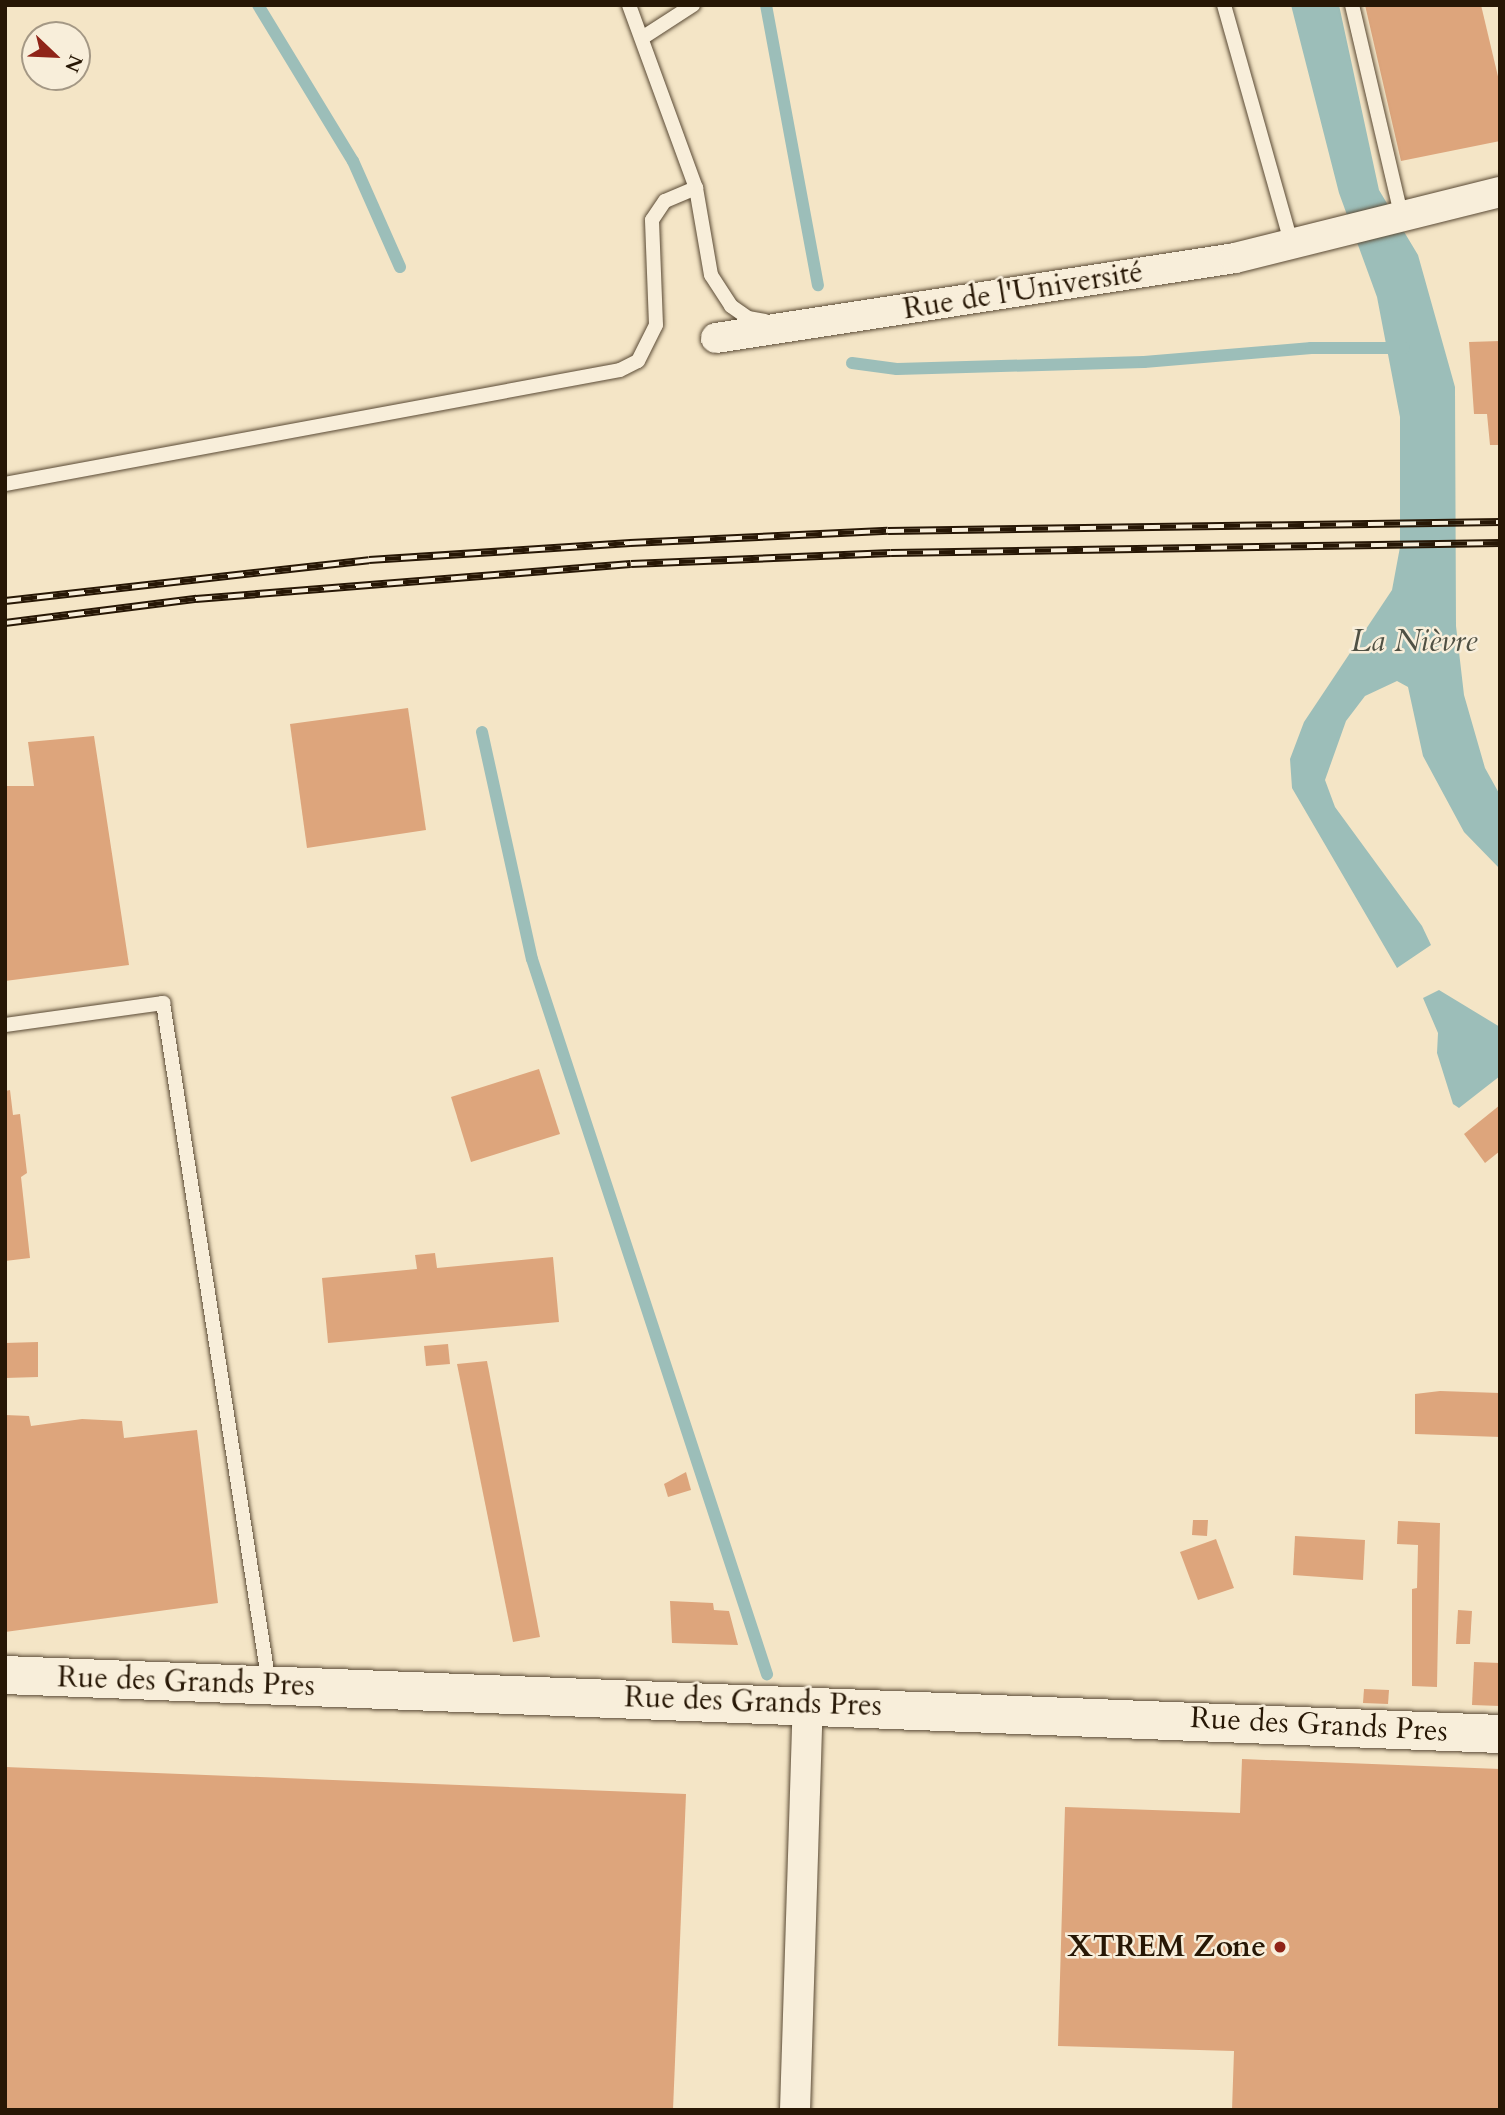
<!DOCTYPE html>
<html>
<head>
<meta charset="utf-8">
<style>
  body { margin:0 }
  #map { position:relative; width:1505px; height:2115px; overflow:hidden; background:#f4e5c6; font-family:Cardo,serif }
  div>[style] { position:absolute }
  .water>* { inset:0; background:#9cbeb9 }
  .stream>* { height:12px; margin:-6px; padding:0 6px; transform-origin:6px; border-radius:6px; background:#9cbeb9 }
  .building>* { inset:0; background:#dda57c }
  .roads { filter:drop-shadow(0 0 2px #5a4a35) drop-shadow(0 0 2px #5a4a35) }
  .lane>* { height:14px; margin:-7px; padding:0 7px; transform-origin:7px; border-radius:7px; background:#f8eeda }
  .street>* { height:30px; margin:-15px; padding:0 15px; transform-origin:15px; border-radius:15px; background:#f8eeda }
  .secondary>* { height:38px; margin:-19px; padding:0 19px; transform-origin:19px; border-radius:19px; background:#f8eeda }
  .rail>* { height:8px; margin-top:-4px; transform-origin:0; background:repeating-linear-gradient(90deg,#f8eeda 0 16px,#271705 0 32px); box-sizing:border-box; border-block:2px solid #271705 }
  .dots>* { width:19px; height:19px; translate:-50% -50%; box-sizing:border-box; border:4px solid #f8eeda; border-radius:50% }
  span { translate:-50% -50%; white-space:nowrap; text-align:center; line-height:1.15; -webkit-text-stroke:5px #f8eeda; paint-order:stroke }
  .street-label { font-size:30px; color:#271705 }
  .poi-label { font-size:30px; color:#271705; font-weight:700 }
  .right { translate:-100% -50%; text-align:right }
  .water-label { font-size:32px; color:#505144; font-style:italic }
  .frame { position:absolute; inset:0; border:7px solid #271705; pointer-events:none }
  .north { position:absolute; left:21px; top:21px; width:70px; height:70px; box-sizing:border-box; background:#f8eeda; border:2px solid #a49885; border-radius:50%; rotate:113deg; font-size:19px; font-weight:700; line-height:28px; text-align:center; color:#271705 }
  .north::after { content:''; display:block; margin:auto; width:24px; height:32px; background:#8f2418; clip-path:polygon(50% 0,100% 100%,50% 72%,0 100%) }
</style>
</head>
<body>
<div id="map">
  <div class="water">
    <i style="clip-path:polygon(1291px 5px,1339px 5px,1379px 190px,1418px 255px,1455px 387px,1456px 626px,1464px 695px,1485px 768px,1500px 795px,1500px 869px,1464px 832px,1423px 756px,1408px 687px,1397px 681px,1365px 696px,1346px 721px,1325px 780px,1335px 807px,1422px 926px,1431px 945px,1397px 968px,1292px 788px,1290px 759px,1304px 722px,1392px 590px,1400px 547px,1400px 417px,1377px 297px,1339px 193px)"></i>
    <i style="clip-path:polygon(1439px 990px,1500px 1027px,1500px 1076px,1459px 1108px,1453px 1104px,1437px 1053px,1438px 1033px,1423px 998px)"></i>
  </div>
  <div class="stream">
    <i style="left:258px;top:5px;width:183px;rotate:58.7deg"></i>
    <i style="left:353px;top:161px;width:116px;rotate:66.1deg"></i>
    <i style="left:766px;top:5px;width:285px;rotate:79.5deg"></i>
    <i style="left:852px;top:363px;width:45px;rotate:7.6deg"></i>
    <i style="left:897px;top:369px;width:247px;rotate:-1.6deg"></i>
    <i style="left:1144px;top:362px;width:168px;rotate:-4.8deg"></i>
    <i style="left:1311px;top:348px;width:93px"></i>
    <i style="left:482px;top:732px;width:232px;rotate:77.6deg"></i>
    <i style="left:532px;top:959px;width:753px;rotate:71.81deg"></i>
  </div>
  <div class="building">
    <i style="clip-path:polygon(1365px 5px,1481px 5px,1500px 85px,1500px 141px,1401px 161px)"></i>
    <i style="clip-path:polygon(1500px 341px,1500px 445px,1490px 445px,1487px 414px,1474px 414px,1469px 342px)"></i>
    <i style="clip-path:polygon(408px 708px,426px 830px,307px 848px,290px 724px)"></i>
    <i style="clip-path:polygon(94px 736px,129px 965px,5px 981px,5px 786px,34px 786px,28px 742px)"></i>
    <i style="clip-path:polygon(539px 1069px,560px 1134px,471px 1162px,451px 1097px)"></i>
    <i style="clip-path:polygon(10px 1090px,13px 1115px,20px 1114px,27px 1173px,21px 1177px,30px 1258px,5px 1261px,5px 1091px)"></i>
    <i style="clip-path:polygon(1500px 1105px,1500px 1151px,1485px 1163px,1464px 1134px)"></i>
    <i style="clip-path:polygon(435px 1253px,437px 1268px,553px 1257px,559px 1322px,328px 1343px,322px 1278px,417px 1269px,415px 1255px)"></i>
    <i style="clip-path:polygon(38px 1342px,38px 1377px,5px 1378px,5px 1343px)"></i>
    <i style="clip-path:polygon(448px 1344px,450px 1364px,426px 1366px,424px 1346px)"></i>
    <i style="clip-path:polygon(487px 1361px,540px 1637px,513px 1642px,457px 1364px)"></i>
    <i style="clip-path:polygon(1440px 1391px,1500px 1393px,1500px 1437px,1415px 1434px,1415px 1394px)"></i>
    <i style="clip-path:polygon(5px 1415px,29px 1416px,31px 1426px,82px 1419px,122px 1421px,124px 1438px,197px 1430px,218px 1603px,5px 1632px)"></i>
    <i style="clip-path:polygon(686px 1472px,691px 1490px,668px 1497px,664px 1484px)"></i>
    <i style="clip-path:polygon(1193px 1520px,1208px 1520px,1207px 1536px,1192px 1535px)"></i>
    <i style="clip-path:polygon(1398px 1521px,1440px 1523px,1437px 1687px,1412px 1686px,1412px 1589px,1417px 1588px,1418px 1545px,1397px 1544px)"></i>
    <i style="clip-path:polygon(1295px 1536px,1365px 1540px,1363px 1580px,1293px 1575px)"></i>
    <i style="clip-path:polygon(1216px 1539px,1234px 1588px,1198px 1600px,1180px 1552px)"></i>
    <i style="clip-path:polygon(670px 1601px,713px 1603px,714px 1610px,729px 1611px,738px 1645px,672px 1643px)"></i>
    <i style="clip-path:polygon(1458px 1610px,1472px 1611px,1470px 1644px,1456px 1644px)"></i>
    <i style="clip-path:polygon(1474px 1662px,1500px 1663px,1500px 1706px,1472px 1705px)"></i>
    <i style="clip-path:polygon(1364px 1689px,1389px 1690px,1388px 1704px,1363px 1703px)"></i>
    <i style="clip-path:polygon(1242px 1759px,1500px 1769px,1500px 2110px,1232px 2110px,1234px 2051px,1058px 2046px,1065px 1807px,1240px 1813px)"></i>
    <i style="clip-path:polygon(5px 1767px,686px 1794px,673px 2110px,5px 2110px)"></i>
  </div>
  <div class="roads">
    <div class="lane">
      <i style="left:629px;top:5px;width:195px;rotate:69.9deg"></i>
      <i style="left:696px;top:188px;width:88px;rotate:80.2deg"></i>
      <i style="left:711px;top:275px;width:37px;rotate:57deg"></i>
      <i style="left:731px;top:306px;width:21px;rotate:35deg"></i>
      <i style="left:748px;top:318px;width:17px;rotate:10deg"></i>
      <i style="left:1224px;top:5px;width:250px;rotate:74.2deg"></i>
      <i style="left:1352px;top:5px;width:206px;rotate:76.8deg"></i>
      <i style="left:642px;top:38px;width:61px;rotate:-32.9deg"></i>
      <i style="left:5px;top:484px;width:625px;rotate:-10.5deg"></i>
      <i style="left:620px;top:370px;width:20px;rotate:-27deg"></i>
      <i style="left:638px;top:361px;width:40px;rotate:-63.4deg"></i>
      <i style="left:656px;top:325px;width:105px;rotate:-92.2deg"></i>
      <i style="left:652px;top:220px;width:23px;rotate:-56deg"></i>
      <i style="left:665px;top:201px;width:34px;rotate:-23deg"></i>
      <i style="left:5px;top:1025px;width:160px;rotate:-7.9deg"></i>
      <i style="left:163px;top:1003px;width:689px;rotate:81.15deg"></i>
    </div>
    <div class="street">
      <i style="left:716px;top:338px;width:525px;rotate:-8.76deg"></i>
      <i style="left:1235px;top:258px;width:273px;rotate:-14deg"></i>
      <i style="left:795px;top:2110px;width:406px;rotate:-88.2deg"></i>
    </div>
    <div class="secondary">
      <i style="left:5px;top:1675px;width:1496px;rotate:2.26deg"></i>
    </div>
  </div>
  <div class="rail">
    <i style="left:5px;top:601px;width:366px;rotate:-6.4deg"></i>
    <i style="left:369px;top:560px;width:262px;rotate:-3.7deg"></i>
    <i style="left:630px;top:543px;width:258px;rotate:-2.7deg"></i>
    <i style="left:888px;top:531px;width:612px;rotate:-0.84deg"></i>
    <i style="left:5px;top:623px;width:193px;rotate:-7.2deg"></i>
    <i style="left:196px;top:599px;width:436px;rotate:-4.6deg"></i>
    <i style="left:631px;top:564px;width:260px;rotate:-2.4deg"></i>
    <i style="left:891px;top:553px;width:609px;rotate:-0.94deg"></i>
  </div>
  <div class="dots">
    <i style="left:1280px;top:1947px;background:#8f2418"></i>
  </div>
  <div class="street-label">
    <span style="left:1023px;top:291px;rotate:-9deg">Rue de l'Université</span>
    <span style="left:186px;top:1682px;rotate:2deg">Rue des Grands Pres</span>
    <span style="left:753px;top:1702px;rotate:2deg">Rue des Grands Pres</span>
    <span style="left:1319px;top:1725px;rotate:3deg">Rue des Grands Pres</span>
  </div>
  <div class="poi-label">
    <span class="right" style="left:1266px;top:1947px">XTREM Zone</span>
  </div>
  <div class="water-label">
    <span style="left:1414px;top:641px">La Nièvre</span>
  </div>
  <div class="frame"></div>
  <div class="north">N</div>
</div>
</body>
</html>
